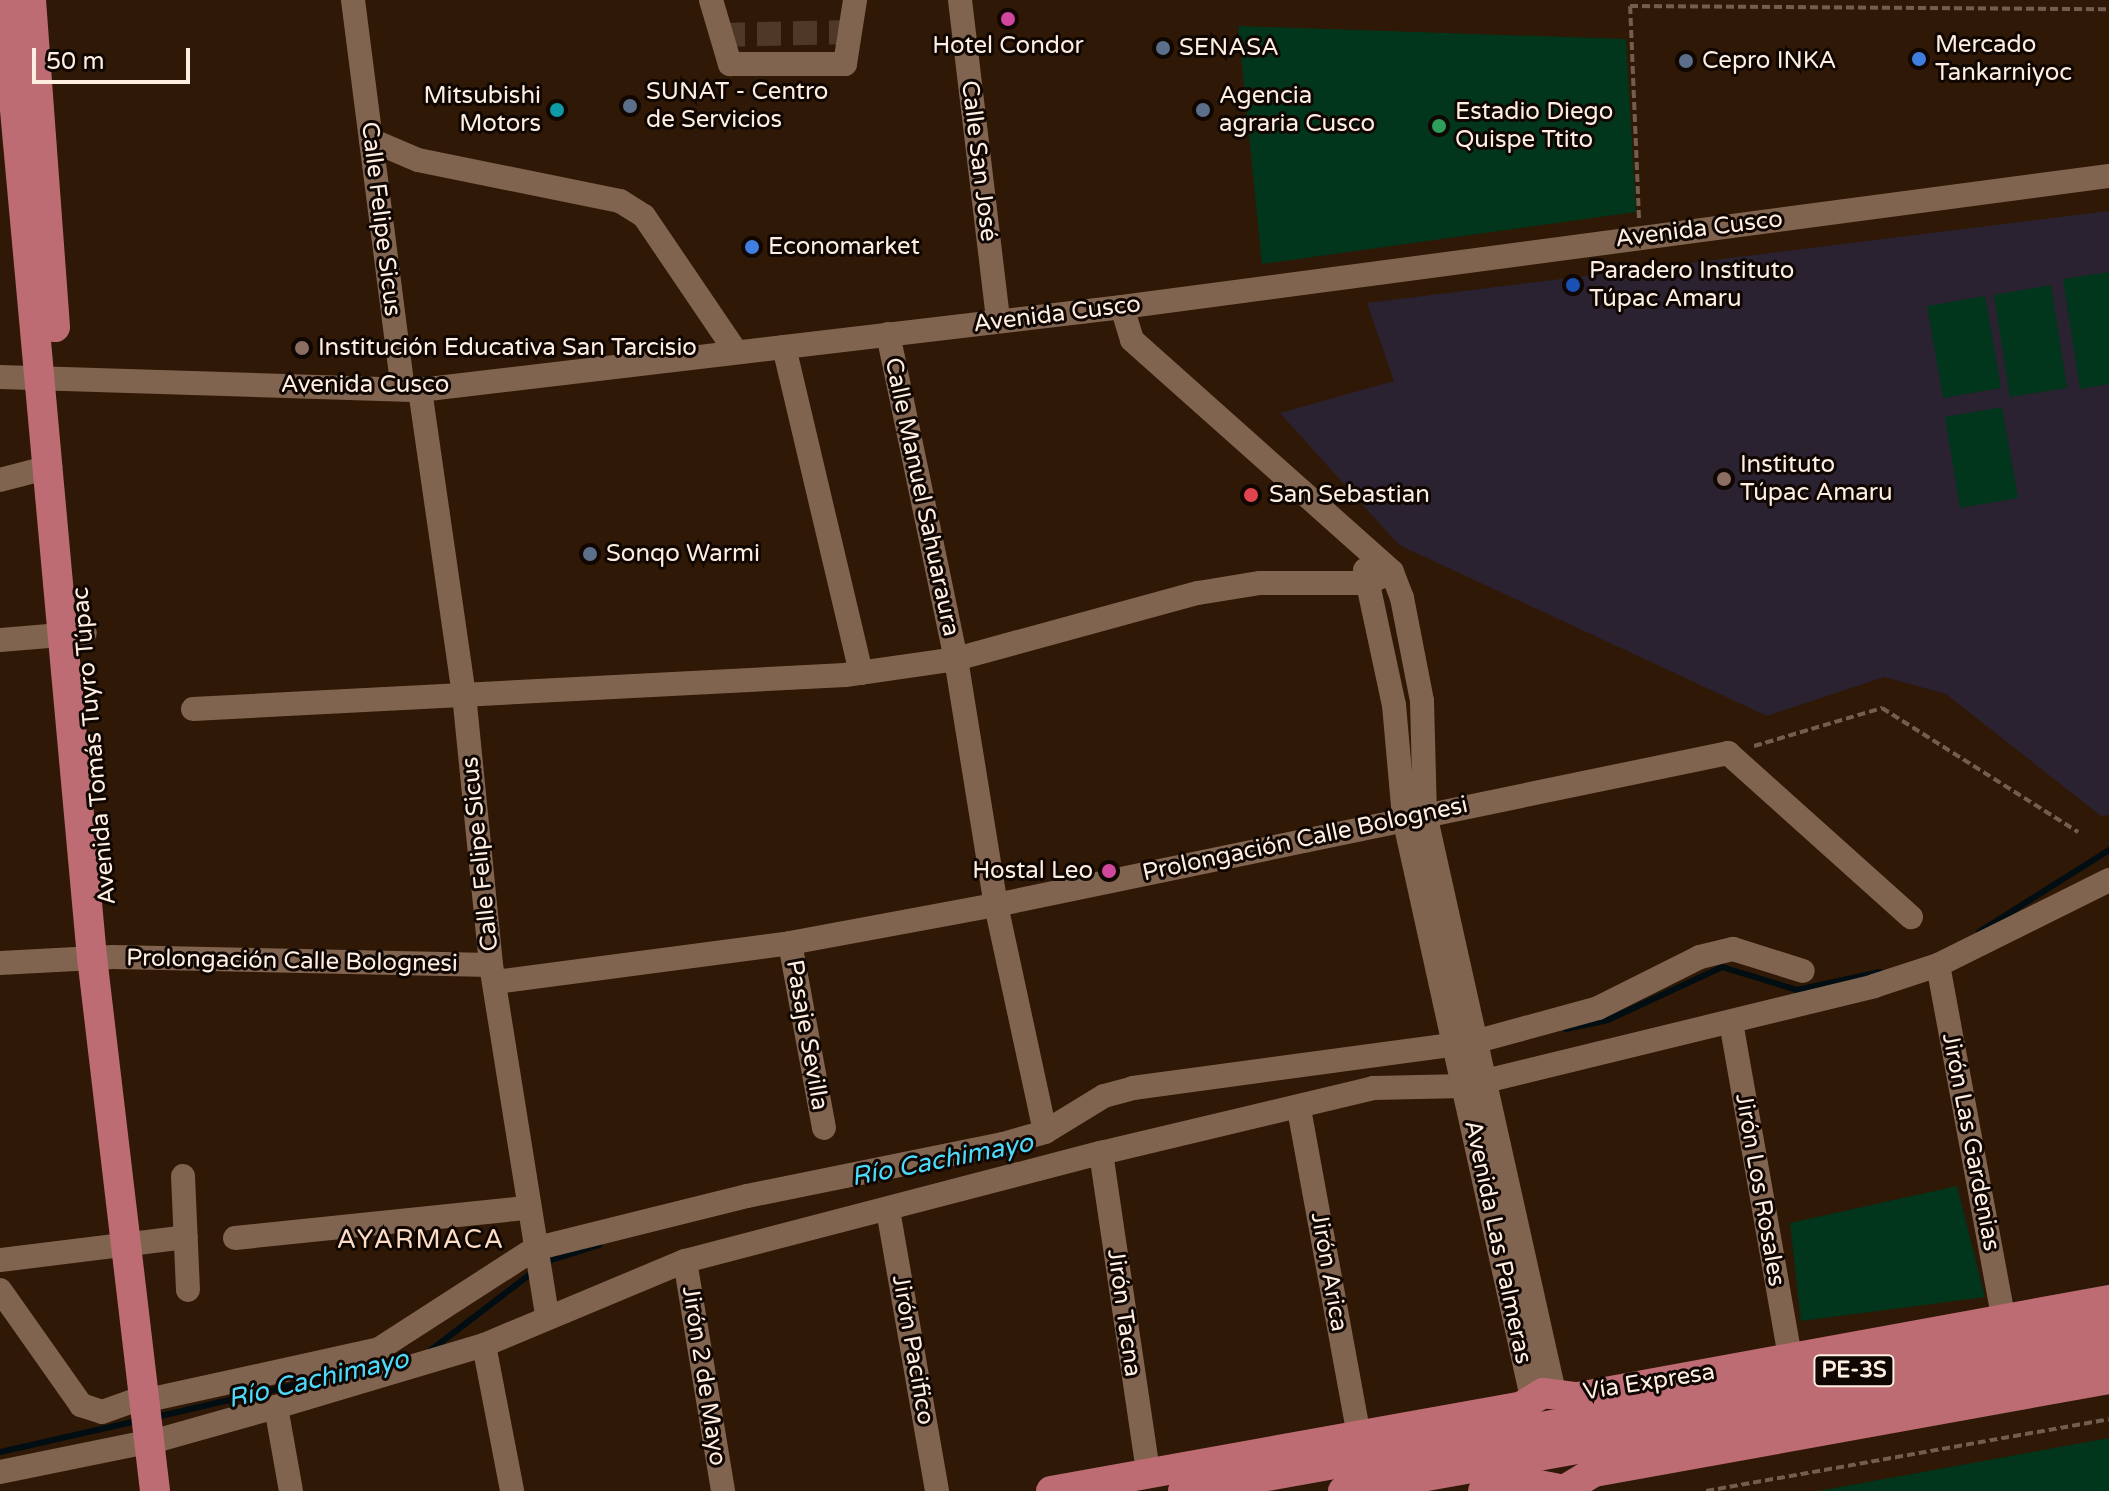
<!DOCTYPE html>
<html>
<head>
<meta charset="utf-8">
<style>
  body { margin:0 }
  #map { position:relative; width:2109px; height:1491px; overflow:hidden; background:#2f1805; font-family:"Varela Round",sans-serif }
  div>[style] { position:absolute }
  .education>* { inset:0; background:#2a2231 }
  .green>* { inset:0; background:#01361c }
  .stream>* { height:6px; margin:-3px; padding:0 3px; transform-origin:3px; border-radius:3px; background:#000e13 }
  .minor-tunnel>* { height:24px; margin-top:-12px; transform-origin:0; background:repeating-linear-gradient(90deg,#4e3826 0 24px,transparent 0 36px) }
  .path>* { height:4px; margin-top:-2px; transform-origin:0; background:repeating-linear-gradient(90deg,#735e4d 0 8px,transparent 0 12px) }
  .minor>* { height:24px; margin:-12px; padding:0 12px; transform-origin:12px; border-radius:12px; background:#816450 }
  .major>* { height:30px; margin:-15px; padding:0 15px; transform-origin:15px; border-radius:15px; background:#be6c73 }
  .dots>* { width:22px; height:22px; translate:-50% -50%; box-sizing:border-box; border:4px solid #100602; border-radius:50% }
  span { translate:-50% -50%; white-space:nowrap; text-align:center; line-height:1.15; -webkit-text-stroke:6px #100602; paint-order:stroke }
  .shield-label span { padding:2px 6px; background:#100602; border:2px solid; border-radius:6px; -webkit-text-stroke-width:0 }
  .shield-label { font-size:22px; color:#ffeee2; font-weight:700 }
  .poi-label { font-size:24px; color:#ffeee2 }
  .left { translate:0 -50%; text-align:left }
  .right { translate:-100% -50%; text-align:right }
  .street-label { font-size:24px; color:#ffeee2 }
  .water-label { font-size:26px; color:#4bdbfc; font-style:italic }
  .neighbourhood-label { font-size:26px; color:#fedcc5; letter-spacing:2px }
  .scale { position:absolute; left:32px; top:48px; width:158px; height:36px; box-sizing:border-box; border:4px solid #ffeee2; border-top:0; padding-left:10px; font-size:24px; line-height:28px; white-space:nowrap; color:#ffeee2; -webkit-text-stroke:6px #100602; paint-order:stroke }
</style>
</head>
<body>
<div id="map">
  <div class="education">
    <i style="clip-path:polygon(2109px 211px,2109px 815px,2101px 816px,1946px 694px,1884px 677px,1767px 716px,1399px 545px,1280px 413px,1394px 381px,1367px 303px)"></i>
  </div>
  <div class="green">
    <i style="clip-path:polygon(1238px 26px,1626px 39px,1636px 212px,1262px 264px)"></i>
    <i style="clip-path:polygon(2109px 272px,2109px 384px,2080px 389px,2063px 279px)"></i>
    <i style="clip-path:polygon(2051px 285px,2067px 388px,2010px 397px,1994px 295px)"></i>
    <i style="clip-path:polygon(1985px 296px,2001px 388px,1943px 398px,1927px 306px)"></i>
    <i style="clip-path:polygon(2002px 407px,2018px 498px,1960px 508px,1945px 417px)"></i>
    <i style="clip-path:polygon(1957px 1186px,1985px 1297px,1801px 1321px,1790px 1223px)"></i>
    <i style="clip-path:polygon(2109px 1438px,2109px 1491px,1818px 1491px)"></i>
  </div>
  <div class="stream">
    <i style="left:1979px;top:932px;width:154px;rotate:-32.2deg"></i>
    <i style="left:1566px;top:1029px;width:43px;rotate:-12.1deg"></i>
    <i style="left:1608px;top:1020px;width:126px;rotate:-24.9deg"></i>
    <i style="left:1722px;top:967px;width:78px;rotate:17deg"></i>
    <i style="left:1797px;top:990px;width:85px;rotate:-12.2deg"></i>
    <i style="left:545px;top:1262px;width:57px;rotate:-17.5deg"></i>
    <i style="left:431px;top:1350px;width:128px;rotate:-37.4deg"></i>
    <i style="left:156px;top:1417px;width:208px;rotate:-13deg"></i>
    <i style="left:0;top:1452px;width:140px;rotate:-12.8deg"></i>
  </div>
  <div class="minor-tunnel">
    <i style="left:721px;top:35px;width:128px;rotate:-1.3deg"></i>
  </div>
  <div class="path">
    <i style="left:1639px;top:218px;width:212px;rotate:-92.4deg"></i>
    <i style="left:1630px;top:6px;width:479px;rotate:0.4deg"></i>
    <i style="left:1754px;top:746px;width:134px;rotate:-16.5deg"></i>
    <i style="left:1882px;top:708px;width:232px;rotate:32.3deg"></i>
    <i style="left:1706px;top:1491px;width:409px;rotate:-10.1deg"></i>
  </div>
  <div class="minor">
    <i style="left:353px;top:0;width:392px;rotate:82.7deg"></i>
    <i style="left:711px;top:0;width:67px;rotate:73.5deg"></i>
    <i style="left:730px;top:64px;width:115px"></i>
    <i style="left:845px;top:64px;width:65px;rotate:-81.1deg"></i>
    <i style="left:960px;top:0;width:323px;rotate:83.2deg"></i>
    <i style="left:371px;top:140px;width:51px;rotate:23.1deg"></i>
    <i style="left:418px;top:160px;width:206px;rotate:11.5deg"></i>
    <i style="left:620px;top:201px;width:28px;rotate:32deg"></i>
    <i style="left:644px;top:216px;width:164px;rotate:55.9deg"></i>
    <i style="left:1122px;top:307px;width:34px;rotate:73deg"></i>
    <i style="left:1132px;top:340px;width:348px;rotate:41.7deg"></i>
    <i style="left:1392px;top:572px;width:28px;rotate:69deg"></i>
    <i style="left:1402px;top:598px;width:105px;rotate:79deg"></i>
    <i style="left:1422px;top:701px;width:113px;rotate:88.5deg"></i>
    <i style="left:1425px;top:814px;width:592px;rotate:77.42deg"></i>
    <i style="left:888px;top:334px;width:332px;rotate:78.2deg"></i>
    <i style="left:956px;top:659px;width:249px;rotate:80.8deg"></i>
    <i style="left:996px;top:905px;width:232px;rotate:77.8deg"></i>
    <i style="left:784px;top:347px;width:335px;rotate:76.7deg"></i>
    <i style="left:0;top:377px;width:420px;rotate:1.8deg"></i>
    <i style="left:420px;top:390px;width:707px;rotate:-6.74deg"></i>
    <i style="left:1122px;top:307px;width:996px;rotate:-7.56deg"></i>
    <i style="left:420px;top:390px;width:307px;rotate:81.8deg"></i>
    <i style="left:464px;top:694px;width:272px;rotate:84.3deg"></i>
    <i style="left:491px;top:965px;width:355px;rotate:80.9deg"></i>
    <i style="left:0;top:480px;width:52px;rotate:-14.6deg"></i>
    <i style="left:1365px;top:570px;width:138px;rotate:77.9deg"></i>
    <i style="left:1394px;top:705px;width:113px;rotate:84.9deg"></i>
    <i style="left:1404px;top:818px;width:594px;rotate:77.55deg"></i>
    <i style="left:0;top:640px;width:85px;rotate:-4.7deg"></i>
    <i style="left:193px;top:709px;width:653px;rotate:-2.99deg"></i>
    <i style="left:845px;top:675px;width:112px;rotate:-8.2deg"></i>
    <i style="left:956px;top:659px;width:251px;rotate:-15.3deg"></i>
    <i style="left:1198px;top:593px;width:63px;rotate:-9.2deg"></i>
    <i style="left:1260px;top:583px;width:107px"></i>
    <i style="left:1367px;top:583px;width:27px;rotate:-24deg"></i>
    <i style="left:790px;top:943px;width:188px;rotate:79.6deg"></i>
    <i style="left:0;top:963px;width:113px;rotate:-3deg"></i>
    <i style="left:113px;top:957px;width:378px;rotate:1.2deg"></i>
    <i style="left:1938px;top:965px;width:361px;rotate:79.5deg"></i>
    <i style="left:495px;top:982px;width:298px;rotate:-7.5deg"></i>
    <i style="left:790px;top:943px;width:209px;rotate:-10.5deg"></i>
    <i style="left:996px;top:905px;width:748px;rotate:-11.73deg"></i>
    <i style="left:1728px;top:753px;width:246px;rotate:41.9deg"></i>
    <i style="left:1731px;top:1022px;width:341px;rotate:80deg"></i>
    <i style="left:1299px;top:1109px;width:332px;rotate:79.6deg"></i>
    <i style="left:1101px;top:1153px;width:323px;rotate:81.6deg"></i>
    <i style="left:183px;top:1176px;width:114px;rotate:87.5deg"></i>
    <i style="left:888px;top:1210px;width:285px;rotate:80.1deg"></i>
    <i style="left:235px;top:1238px;width:294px;rotate:-5.9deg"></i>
    <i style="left:0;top:1260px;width:187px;rotate:-7deg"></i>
    <i style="left:685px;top:1261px;width:233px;rotate:80.6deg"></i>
    <i style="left:0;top:1290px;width:141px;rotate:54.8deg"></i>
    <i style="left:81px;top:1405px;width:22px;rotate:18deg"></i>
    <i style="left:102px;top:1412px;width:41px;rotate:-19.7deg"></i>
    <i style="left:484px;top:1345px;width:149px;rotate:79.1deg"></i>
    <i style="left:157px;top:1398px;width:227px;rotate:-12.4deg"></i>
    <i style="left:379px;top:1349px;width:184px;rotate:-32.8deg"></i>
    <i style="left:534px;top:1249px;width:219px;rotate:-14deg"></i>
    <i style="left:747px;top:1196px;width:261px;rotate:-11.5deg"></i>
    <i style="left:1003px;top:1144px;width:44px;rotate:-15.9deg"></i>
    <i style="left:1045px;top:1132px;width:69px;rotate:-31.4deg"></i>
    <i style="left:1104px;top:1096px;width:30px;rotate:-15deg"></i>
    <i style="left:1133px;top:1088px;width:344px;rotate:-7.7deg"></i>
    <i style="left:1474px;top:1042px;width:129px;rotate:-15.3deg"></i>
    <i style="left:1598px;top:1008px;width:114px;rotate:-26.6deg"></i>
    <i style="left:1700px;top:957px;width:34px;rotate:-14deg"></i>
    <i style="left:1733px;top:949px;width:73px;rotate:17.4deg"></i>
    <i style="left:276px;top:1407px;width:85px;rotate:79.9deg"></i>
    <i style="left:0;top:1472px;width:165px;rotate:-11.5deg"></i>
    <i style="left:162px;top:1439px;width:118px;rotate:-15.7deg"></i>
    <i style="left:276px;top:1407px;width:217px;rotate:-16.6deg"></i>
    <i style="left:484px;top:1345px;width:218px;rotate:-22.7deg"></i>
    <i style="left:685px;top:1261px;width:430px;rotate:-14.6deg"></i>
    <i style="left:1101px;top:1153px;width:280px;rotate:-13.4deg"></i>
    <i style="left:1373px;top:1088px;width:92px;rotate:-1.2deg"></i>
    <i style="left:1465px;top:1086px;width:421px;rotate:-13.7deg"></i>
    <i style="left:1874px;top:986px;width:67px;rotate:-18.2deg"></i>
    <i style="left:1938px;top:965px;width:191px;rotate:-26.4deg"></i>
  </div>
  <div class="major">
    <i style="left:5px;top:0;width:961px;rotate:84.81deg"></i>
    <i style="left:92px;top:957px;width:538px;rotate:83.27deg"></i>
    <i style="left:31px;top:0;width:328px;rotate:85.8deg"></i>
    <i style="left:1051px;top:1491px;width:476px;rotate:-10.2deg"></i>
    <i style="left:1520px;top:1407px;width:27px;rotate:-31deg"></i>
    <i style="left:1543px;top:1393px;width:35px;rotate:7deg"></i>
    <i style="left:1578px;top:1397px;width:540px;rotate:-10.35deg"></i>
    <i style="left:1183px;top:1491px;width:941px;rotate:-10.16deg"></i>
    <i style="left:1343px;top:1491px;width:778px;rotate:-10.14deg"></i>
    <i style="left:1483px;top:1491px;width:47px;rotate:-9.9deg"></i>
    <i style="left:1529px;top:1483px;width:36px;rotate:11deg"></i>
    <i style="left:1564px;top:1490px;width:35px;rotate:-31deg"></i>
    <i style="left:1594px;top:1472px;width:523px;rotate:-10.24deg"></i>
  </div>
  <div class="dots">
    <i style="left:1008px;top:19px;background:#d1479c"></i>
    <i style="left:1163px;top:48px;background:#5c6f8a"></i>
    <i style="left:1919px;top:59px;background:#3f7fe0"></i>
    <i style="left:1686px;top:61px;background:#5c6f8a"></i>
    <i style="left:630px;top:106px;background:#5c6f8a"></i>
    <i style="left:557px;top:110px;background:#0f9aa8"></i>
    <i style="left:1203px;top:110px;background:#5c6f8a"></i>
    <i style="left:1439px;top:126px;background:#2e9e5b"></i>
    <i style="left:752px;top:247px;background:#3f7fe0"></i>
    <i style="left:1573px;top:285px;background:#1a4fb4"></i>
    <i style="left:302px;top:348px;background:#8d6e63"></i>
    <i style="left:1724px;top:479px;background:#8d6e63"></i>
    <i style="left:1251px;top:495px;background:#e0444e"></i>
    <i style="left:590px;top:554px;background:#5c6f8a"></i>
    <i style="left:1109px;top:871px;background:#d1479c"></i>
  </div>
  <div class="shield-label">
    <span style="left:1854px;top:1371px">PE-3S</span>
  </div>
  <div class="poi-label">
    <span class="left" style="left:1935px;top:59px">Mercado<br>Tankarniyoc</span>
    <span style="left:1008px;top:46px">Hotel Condor</span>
    <span class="left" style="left:1179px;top:48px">SENASA</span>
    <span class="left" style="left:1702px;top:61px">Cepro INKA</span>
    <span class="left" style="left:646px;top:106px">SUNAT - Centro<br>de Servicios</span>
    <span class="right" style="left:541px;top:110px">Mitsubishi<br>Motors</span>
    <span class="left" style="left:1219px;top:110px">Agencia<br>agraria Cusco</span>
    <span class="left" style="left:1455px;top:126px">Estadio Diego<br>Quispe Ttito</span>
    <span class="left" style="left:768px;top:247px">Economarket</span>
    <span class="left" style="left:1589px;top:285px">Paradero Instituto<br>Túpac Amaru</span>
    <span class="left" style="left:318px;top:348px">Institución Educativa San Tarcisio</span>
    <span class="left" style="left:1740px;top:479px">Instituto<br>Túpac Amaru</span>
    <span class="left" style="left:1269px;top:495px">San Sebastian</span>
    <span class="left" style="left:606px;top:554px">Sonqo Warmi</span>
    <span class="right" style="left:1093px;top:871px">Hostal Leo</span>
  </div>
  <div class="street-label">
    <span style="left:979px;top:161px;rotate:83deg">Calle San José</span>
    <span style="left:381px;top:219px;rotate:83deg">Calle Felipe Sicus</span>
    <span style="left:1699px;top:229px;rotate:-7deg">Avenida Cusco</span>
    <span style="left:1057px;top:314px;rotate:-7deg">Avenida Cusco</span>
    <span style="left:365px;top:385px">Avenida Cusco</span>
    <span style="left:922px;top:497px;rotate:78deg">Calle Manuel Sahuaraura</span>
    <span style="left:94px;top:746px;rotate:-95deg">Avenida Tomás Tuyro Túpac</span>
    <span style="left:1305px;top:839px;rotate:-12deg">Prolongación Calle Bolognesi</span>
    <span style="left:480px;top:854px;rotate:-96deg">Calle Felipe Sicus</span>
    <span style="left:292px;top:961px;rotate:1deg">Prolongación Calle Bolognesi</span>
    <span style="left:807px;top:1035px;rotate:80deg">Pasaje Sevilla</span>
    <span style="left:1971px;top:1142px;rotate:79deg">Jirón Las Gardenias</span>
    <span style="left:1760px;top:1190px;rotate:80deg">Jirón Los Rosales</span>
    <span style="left:1498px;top:1242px;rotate:78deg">Avenida Las Palmeras</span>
    <span style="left:1329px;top:1272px;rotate:80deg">Jirón Arica</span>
    <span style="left:1124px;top:1313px;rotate:82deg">Jirón Tacna</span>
    <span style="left:913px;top:1350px;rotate:80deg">Jirón Pacifico</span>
    <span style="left:704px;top:1376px;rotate:81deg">Jirón 2 de Mayo</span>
    <span style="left:1649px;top:1382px;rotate:-9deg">Vía Expresa</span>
  </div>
  <div class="water-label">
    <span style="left:942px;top:1160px;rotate:-11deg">Río Cachimayo</span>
    <span style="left:318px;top:1379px;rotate:-13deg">Río Cachimayo</span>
  </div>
  <div class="neighbourhood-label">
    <span style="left:421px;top:1240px">AYARMACA</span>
  </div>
  <div class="scale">50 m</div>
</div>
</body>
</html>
